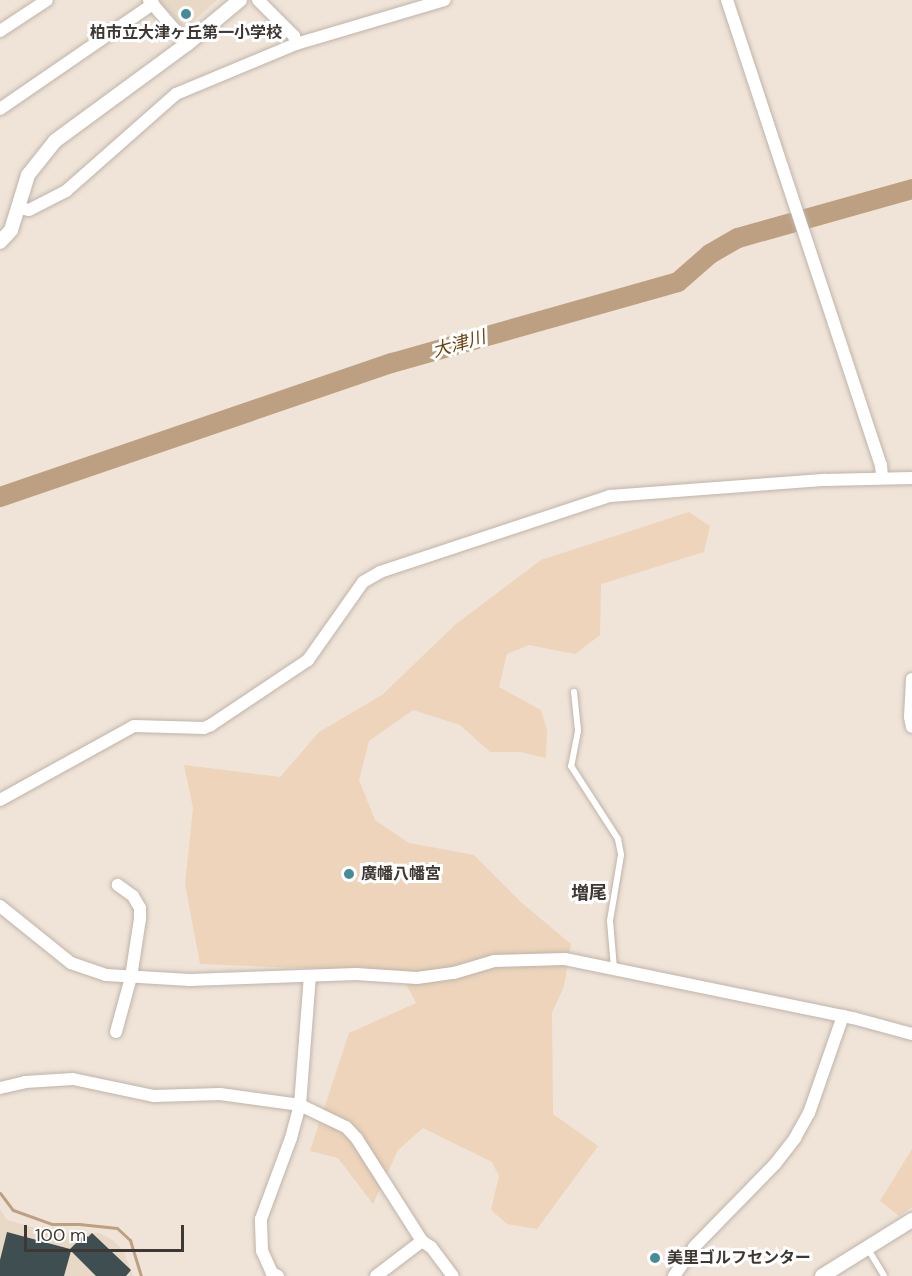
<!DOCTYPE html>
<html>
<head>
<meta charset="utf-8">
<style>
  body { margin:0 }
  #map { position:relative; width:912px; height:1276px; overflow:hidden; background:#f0e4d8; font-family:"DM Sans","Noto Sans JP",sans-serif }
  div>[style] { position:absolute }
  .built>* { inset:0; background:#e8d8c6 }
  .green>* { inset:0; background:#edd4ba }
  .stream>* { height:3px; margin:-1.5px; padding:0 1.5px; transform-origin:1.5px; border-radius:1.5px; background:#bda081 }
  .river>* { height:20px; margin:-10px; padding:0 10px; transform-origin:10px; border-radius:10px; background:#bda081 }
  .building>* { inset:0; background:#3e4e51 }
  .roads { filter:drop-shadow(0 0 2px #bfb4a9) drop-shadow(0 0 2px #bfb4a9) }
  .service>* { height:6px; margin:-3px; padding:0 3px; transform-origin:3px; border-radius:3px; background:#fff }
  .minor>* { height:12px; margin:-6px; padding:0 6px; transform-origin:6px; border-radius:6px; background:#fff }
  .tertiary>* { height:14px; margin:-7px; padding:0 7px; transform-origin:7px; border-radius:7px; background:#fff }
  .dots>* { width:16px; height:16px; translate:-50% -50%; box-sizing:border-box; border:3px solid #fff; border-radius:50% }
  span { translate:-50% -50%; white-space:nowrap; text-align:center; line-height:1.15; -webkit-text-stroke:6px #fff; paint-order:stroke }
  .poi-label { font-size:16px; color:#3d3833; font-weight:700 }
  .left { translate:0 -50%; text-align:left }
  .water-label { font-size:18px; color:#6c450f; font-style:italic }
  .neighbourhood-label { font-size:18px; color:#3d3833; font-weight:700 }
  .scale { position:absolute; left:24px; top:1225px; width:160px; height:27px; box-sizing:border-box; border:3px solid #3d3833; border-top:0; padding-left:8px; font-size:18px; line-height:21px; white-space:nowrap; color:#3d3833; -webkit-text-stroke:4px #fff; paint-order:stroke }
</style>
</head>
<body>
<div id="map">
  <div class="built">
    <i style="clip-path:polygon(158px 0,217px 0,185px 29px)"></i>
    <i style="clip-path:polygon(0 1209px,7px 1220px,53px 1233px,100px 1233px,114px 1241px,124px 1252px,133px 1276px,0 1276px)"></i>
  </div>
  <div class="green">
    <i style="clip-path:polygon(689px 512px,710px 526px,704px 552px,601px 584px,600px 635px,575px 654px,529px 645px,507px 654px,499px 687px,541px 710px,547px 730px,546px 758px,520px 752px,490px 752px,460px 725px,413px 710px,369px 741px,359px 780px,375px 820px,409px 843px,474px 855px,522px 903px,571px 944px,564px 986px,552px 1013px,553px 1114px,598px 1146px,537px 1229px,507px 1224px,491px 1210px,499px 1176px,492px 1162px,423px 1128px,398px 1150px,373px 1204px,338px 1158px,310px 1151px,349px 1033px,416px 1003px,400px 972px,200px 964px,185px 884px,193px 808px,184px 765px,280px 777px,319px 732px,382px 695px,456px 624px,541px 560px)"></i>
    <i style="clip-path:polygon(912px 1149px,912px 1207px,899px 1216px,880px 1201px)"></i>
  </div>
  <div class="stream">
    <i style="left:0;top:1193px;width:21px;rotate:53deg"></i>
    <i style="left:13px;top:1210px;width:41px;rotate:19.7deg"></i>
    <i style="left:52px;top:1224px;width:27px"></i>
    <i style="left:79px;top:1224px;width:38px;rotate:6deg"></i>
    <i style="left:117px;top:1228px;width:18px;rotate:43deg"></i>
    <i style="left:130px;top:1240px;width:38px;rotate:73deg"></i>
  </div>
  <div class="river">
    <i style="left:0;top:497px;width:414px;rotate:-18.9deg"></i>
    <i style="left:392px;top:363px;width:297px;rotate:-15.8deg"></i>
    <i style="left:678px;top:282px;width:43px;rotate:-41.2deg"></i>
    <i style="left:710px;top:254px;width:32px;rotate:-30deg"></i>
    <i style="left:738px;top:238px;width:181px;rotate:-15.7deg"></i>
  </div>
  <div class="building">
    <i style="clip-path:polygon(7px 1232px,70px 1249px,85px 1234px,88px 1237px,92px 1233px,131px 1270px,126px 1276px,96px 1276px,71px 1251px,64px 1276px,0 1276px,0 1260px)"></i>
  </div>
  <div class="roads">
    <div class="service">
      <i style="left:574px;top:692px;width:39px;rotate:84deg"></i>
      <i style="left:578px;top:731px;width:36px;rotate:101deg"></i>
      <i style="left:571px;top:766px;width:87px;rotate:57.2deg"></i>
      <i style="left:618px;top:839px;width:16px;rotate:79deg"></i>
      <i style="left:621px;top:855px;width:67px;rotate:99.5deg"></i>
      <i style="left:610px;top:921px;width:48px;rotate:85.2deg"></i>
      <i style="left:868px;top:1249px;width:31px;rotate:59deg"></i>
    </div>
    <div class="minor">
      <i style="left:149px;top:0;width:58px;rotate:49.2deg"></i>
      <i style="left:258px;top:0;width:51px;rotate:45deg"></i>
      <i style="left:294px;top:36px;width:8px;rotate:76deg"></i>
      <i style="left:727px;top:0;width:490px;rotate:71.7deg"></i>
      <i style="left:881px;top:465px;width:12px;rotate:85deg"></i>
      <i style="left:0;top:31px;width:56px;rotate:-33.4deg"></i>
      <i style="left:0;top:109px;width:186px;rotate:-34.5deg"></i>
      <i style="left:18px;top:208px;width:11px;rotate:10deg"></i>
      <i style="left:29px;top:210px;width:42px;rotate:-27.2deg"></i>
      <i style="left:66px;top:191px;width:147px;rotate:-41.4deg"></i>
      <i style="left:176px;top:94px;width:130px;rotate:-22.6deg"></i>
      <i style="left:296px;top:44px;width:155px;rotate:-16.5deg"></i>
      <i style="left:912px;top:679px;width:38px;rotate:93deg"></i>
      <i style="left:910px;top:717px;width:10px;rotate:79deg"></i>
      <i style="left:0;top:800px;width:153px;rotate:-28.9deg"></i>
      <i style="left:134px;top:726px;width:70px;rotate:1.6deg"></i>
      <i style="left:204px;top:728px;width:8px;rotate:-23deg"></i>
      <i style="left:211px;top:725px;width:117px;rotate:-33.8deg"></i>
      <i style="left:308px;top:660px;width:95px;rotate:-54.8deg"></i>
      <i style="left:363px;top:582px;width:20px;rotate:-30deg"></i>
      <i style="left:380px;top:572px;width:242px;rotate:-18.3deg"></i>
      <i style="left:610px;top:496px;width:216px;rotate:-4.3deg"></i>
      <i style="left:825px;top:480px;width:87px;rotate:-1.3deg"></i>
      <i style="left:0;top:906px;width:91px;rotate:38.8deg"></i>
      <i style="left:71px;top:963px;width:37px;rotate:19deg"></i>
      <i style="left:106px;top:975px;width:84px;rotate:3.4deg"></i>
      <i style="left:190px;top:980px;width:166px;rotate:-2.1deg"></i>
      <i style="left:356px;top:974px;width:61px;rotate:3.8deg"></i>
      <i style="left:417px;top:978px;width:37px;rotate:-8deg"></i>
      <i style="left:454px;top:973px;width:42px;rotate:-16.7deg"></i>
      <i style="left:494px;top:961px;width:71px;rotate:-1.6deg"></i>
      <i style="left:565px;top:959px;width:294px;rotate:11.6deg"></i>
      <i style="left:853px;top:1018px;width:61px;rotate:15.2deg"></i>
      <i style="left:116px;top:1032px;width:57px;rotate:-74.7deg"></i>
      <i style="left:131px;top:977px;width:59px;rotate:-81.2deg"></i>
      <i style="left:140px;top:919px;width:11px;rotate:-90deg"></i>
      <i style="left:140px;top:908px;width:14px;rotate:-120deg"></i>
      <i style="left:133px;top:896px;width:19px;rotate:-144deg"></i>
      <i style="left:0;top:1088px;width:26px;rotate:-13deg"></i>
      <i style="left:25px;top:1082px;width:48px;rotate:-3.6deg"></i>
      <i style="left:73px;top:1079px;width:83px;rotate:11.9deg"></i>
      <i style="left:154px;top:1096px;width:66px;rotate:-1.7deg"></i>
      <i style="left:220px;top:1094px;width:81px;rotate:7.8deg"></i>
      <i style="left:300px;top:1105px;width:51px;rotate:25.6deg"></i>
      <i style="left:346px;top:1127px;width:16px;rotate:47deg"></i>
      <i style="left:357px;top:1139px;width:121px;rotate:57.5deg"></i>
      <i style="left:422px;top:1241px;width:11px;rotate:34deg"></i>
      <i style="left:431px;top:1247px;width:36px;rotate:53deg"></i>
      <i style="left:278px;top:1276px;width:7px;rotate:-153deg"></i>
      <i style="left:272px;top:1273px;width:24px;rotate:-114deg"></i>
      <i style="left:262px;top:1251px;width:32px;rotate:-92deg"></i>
      <i style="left:261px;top:1219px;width:86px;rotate:-69.7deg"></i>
      <i style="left:291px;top:1138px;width:34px;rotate:-75deg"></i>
      <i style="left:300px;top:1105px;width:129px;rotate:-85.6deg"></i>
      <i style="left:376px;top:1276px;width:58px;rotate:-37.3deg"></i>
      <i style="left:674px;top:1276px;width:35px;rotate:-55deg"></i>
      <i style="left:694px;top:1247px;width:116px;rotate:-45.7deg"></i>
      <i style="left:775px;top:1164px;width:33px;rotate:-52deg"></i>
      <i style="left:795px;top:1138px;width:29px;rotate:-61deg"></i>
      <i style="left:809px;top:1113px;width:103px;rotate:-70.7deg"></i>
    </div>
    <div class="tertiary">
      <i style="left:0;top:242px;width:16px;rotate:-47deg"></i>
      <i style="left:11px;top:230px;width:58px;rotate:-72.8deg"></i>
      <i style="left:28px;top:175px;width:43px;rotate:-51.5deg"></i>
      <i style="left:55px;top:141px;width:164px;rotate:-36.3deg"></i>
      <i style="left:187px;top:44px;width:69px;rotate:-39.7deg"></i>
      <i style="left:822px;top:1276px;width:106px;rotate:-31.9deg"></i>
    </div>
  </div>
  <div class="dots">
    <i style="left:186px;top:14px;background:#468c97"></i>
    <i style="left:349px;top:874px;background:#468c97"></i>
    <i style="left:655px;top:1258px;background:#468c97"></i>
  </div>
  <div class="poi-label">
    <span style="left:186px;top:33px">柏市立大津ヶ丘第一小学校</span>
    <span class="left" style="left:361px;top:874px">廣幡八幡宮</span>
    <span class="left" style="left:667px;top:1258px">美里ゴルフセンター</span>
  </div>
  <div class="water-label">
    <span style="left:459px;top:344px;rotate:-16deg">大津川</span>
  </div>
  <div class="neighbourhood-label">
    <span style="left:589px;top:893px">増尾</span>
  </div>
  <div class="scale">100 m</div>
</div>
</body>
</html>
